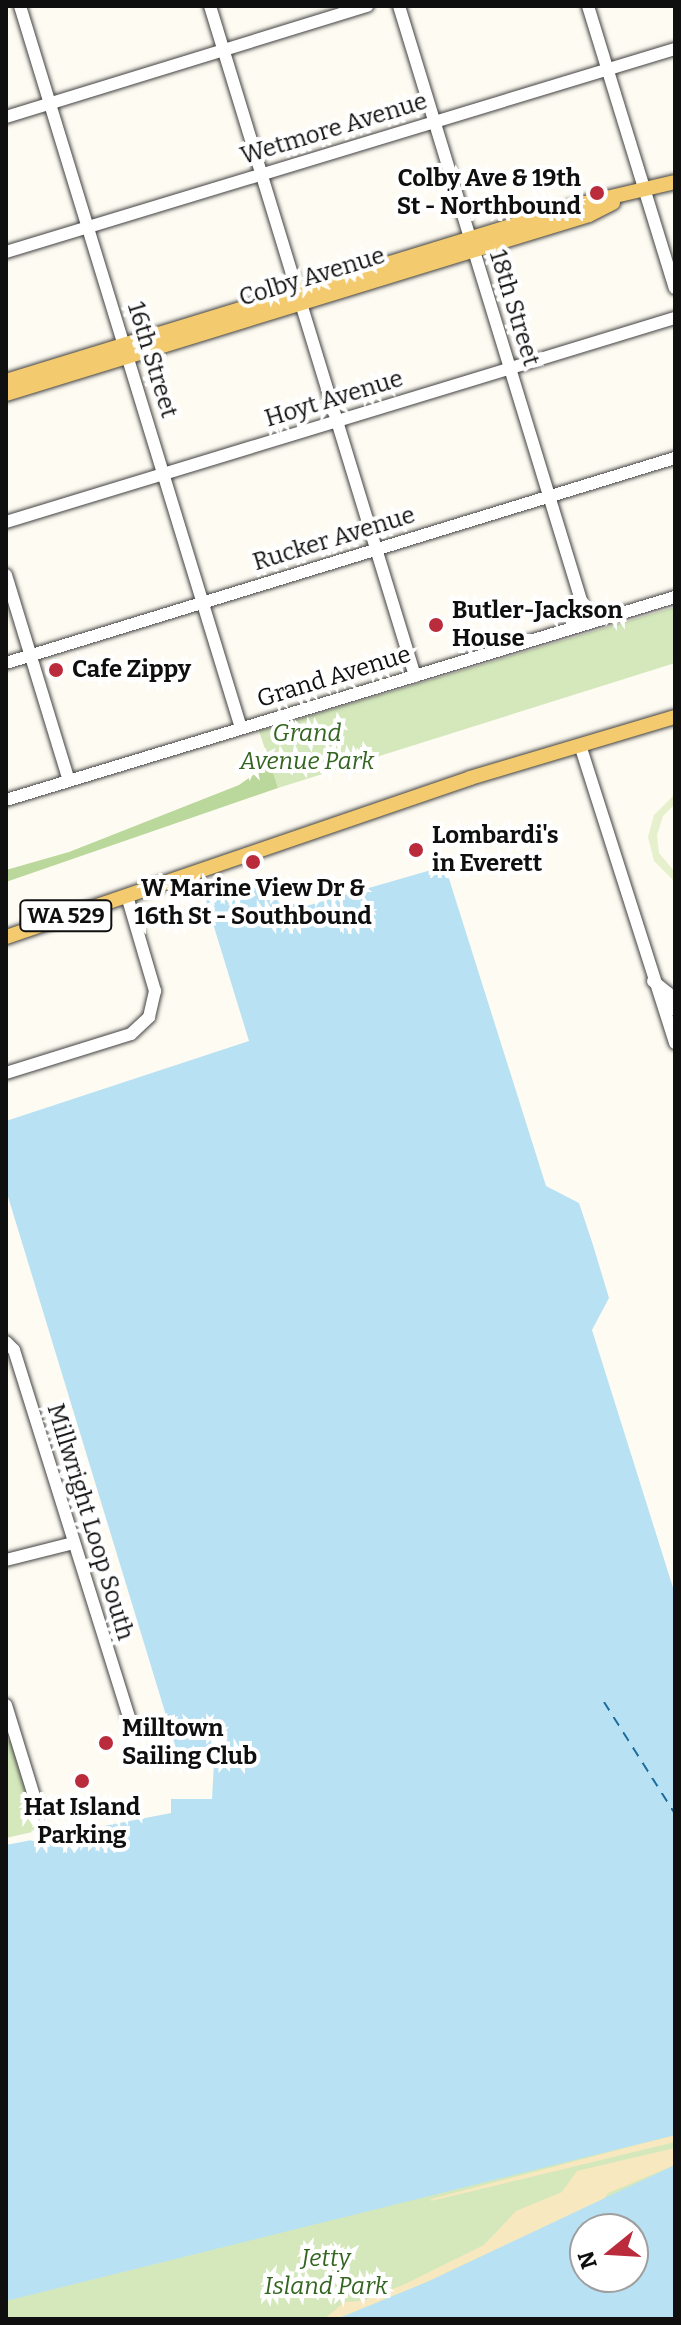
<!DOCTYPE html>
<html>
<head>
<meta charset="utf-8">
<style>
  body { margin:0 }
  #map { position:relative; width:681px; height:2325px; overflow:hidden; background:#fefbf2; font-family:Bitter,serif }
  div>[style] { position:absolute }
  .green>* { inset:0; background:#d5e8bc }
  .forest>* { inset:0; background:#bbd89c }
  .sand>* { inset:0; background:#f8e8c0 }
  .pitch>* { inset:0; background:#e6f0cd }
  .water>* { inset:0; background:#b8e1f4 }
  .ferry>* { height:2px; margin-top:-1px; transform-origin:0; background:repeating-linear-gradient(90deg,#1c6c9d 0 10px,transparent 0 18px) }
  .roads { filter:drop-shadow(0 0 2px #424242) drop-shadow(0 0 2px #424242) }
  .minor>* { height:12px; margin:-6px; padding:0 6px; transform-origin:6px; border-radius:6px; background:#fff }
  .major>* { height:14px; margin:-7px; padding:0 7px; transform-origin:7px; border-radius:7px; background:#f3ca6d }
  .dots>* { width:22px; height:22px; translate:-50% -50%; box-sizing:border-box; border:4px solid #fff; border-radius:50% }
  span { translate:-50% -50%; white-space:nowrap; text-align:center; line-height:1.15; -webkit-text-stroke:8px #fff; paint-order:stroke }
  .shield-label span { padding:2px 6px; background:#fff; border:2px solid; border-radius:6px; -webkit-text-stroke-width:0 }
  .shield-label { font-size:22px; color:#0f0f0f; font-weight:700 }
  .street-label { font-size:24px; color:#0f0f0f }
  .poi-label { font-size:24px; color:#0f0f0f; font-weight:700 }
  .right { translate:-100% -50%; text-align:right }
  .left { translate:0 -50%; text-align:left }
  .park-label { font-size:24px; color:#336521; font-style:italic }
  .frame { position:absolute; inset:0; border:8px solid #0f0f0f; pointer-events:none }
  .north { position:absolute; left:569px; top:2213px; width:80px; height:80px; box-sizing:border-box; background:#fff; border:2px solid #9f9f9f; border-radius:50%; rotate:252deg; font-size:22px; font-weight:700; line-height:32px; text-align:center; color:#0f0f0f }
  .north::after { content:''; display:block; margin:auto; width:28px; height:36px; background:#ba2c3b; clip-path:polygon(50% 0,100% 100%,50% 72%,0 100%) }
</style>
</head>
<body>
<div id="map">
  <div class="green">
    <i style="clip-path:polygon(675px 607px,675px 663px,278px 788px,259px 731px)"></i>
    <i style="clip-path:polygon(13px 1740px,41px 1830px,6px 1838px,6px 1741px)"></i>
    <i style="clip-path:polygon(evenodd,675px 2045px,675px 2319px,6px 2319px,6px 2218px,675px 2045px,585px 2229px,633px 2229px,633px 2277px,585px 2277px,585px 2229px)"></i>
  </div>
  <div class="forest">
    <i style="clip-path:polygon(270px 763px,278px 788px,6px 882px,6px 870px,69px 852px,239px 785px)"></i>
  </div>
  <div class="sand">
    <i style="clip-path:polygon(675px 2135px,675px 2142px,431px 2201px,431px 2199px)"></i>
    <i style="clip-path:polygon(675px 2148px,675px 2165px,608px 2193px,604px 2199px,427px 2282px,337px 2319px,324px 2319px,345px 2302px,362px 2301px,403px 2285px,484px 2245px,516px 2211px,562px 2192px,577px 2171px)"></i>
  </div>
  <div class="pitch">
    <i style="clip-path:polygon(675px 794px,675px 804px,663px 816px,657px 835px,659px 853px,675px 872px,675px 882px,654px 861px,648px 837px,654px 815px)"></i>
  </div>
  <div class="water">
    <i style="clip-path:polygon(445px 866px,546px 1186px,579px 1203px,593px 1245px,609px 1298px,592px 1330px,675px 1594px,675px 2135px,6px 2301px,6px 1845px,171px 1813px,171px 1799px,212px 1799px,214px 1763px,179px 1758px,6px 1190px,6px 1121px,249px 1041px,203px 891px,219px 896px,263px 882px,267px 896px,303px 907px)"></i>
    <i style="clip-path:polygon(evenodd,675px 2165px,675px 2319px,337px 2319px,427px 2282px,675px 2165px,585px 2229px,633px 2229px,633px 2277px,585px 2277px,585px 2229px)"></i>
  </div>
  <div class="ferry">
    <i style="left:604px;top:1702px;width:133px;rotate:57.6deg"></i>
  </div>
  <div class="roads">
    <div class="minor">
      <i style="left:20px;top:6px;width:755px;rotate:72.98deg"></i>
      <i style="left:210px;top:6px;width:701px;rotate:72.99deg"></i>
      <i style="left:399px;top:6px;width:645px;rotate:72.97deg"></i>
      <i style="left:588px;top:6px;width:295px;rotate:72.9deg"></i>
      <i style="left:6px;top:117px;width:378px;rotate:-17.1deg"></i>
      <i style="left:6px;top:252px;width:699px;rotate:-16.88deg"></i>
      <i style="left:6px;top:522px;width:699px;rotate:-16.96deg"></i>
      <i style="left:6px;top:575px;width:215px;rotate:73deg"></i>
      <i style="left:6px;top:663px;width:700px;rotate:-17.04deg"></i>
      <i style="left:580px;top:745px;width:313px;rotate:72.3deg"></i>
      <i style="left:6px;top:800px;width:699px;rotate:-16.88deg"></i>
      <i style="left:653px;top:981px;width:19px;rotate:39deg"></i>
      <i style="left:668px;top:993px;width:18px;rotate:68deg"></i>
      <i style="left:6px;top:1073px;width:131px;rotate:-17.3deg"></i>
      <i style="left:131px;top:1034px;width:25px;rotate:-43deg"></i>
      <i style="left:149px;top:1017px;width:27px;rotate:-77deg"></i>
      <i style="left:155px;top:991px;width:99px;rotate:-106.4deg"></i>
      <i style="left:6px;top:1342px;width:11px;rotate:45deg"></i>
      <i style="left:14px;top:1350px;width:384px;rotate:72.6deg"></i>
      <i style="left:6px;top:1560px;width:69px;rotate:-14.2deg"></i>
      <i style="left:6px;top:1705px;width:112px;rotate:72.9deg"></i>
    </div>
    <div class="major">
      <i style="left:6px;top:381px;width:606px;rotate:-17.09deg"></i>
      <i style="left:585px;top:203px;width:92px;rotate:-13.1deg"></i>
      <i style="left:6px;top:394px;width:610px;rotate:-17.07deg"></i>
      <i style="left:589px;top:215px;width:27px;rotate:-27deg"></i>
      <i style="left:6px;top:937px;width:490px;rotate:-18.9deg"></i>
      <i style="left:470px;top:778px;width:214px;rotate:-16.6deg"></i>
    </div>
  </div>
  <div class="dots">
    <i style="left:597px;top:193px;background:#ba2c3b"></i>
    <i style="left:436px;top:625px;background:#ba2c3b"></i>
    <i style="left:56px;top:670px;background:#ba2c3b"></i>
    <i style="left:416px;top:850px;background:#ba2c3b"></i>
    <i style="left:253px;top:862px;background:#ba2c3b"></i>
    <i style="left:106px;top:1743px;background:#ba2c3b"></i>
    <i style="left:82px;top:1781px;background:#ba2c3b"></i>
  </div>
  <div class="shield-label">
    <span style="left:66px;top:916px">WA 529</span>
  </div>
  <div class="street-label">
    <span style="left:334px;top:129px;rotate:-17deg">Wetmore Avenue</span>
    <span style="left:312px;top:277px;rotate:-17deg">Colby Avenue</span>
    <span style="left:514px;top:308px;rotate:73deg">18th Street</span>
    <span style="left:152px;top:360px;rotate:73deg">16th Street</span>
    <span style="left:334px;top:399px;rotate:-17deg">Hoyt Avenue</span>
    <span style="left:334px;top:539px;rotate:-17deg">Rucker Avenue</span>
    <span style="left:334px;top:677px;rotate:-17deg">Grand Avenue</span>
    <span style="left:90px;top:1522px;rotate:73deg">Millwright Loop South</span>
  </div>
  <div class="poi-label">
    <span class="right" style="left:581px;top:193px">Colby Ave &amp; 19th<br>St - Northbound</span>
    <span class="left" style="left:452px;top:625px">Butler-Jackson<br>House</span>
    <span class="left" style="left:72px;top:670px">Cafe Zippy</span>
    <span class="left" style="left:432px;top:850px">Lombardi's<br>in Everett</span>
    <span style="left:253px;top:903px">W Marine View Dr &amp;<br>16th St - Southbound</span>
    <span class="left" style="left:122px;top:1743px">Milltown<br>Sailing Club</span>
    <span style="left:82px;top:1822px">Hat Island<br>Parking</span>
  </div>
  <div class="park-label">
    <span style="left:307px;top:748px">Grand<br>Avenue Park</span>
    <span style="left:326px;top:2273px">Jetty<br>Island Park</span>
  </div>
  <div class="frame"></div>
  <div class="north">N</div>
</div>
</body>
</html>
